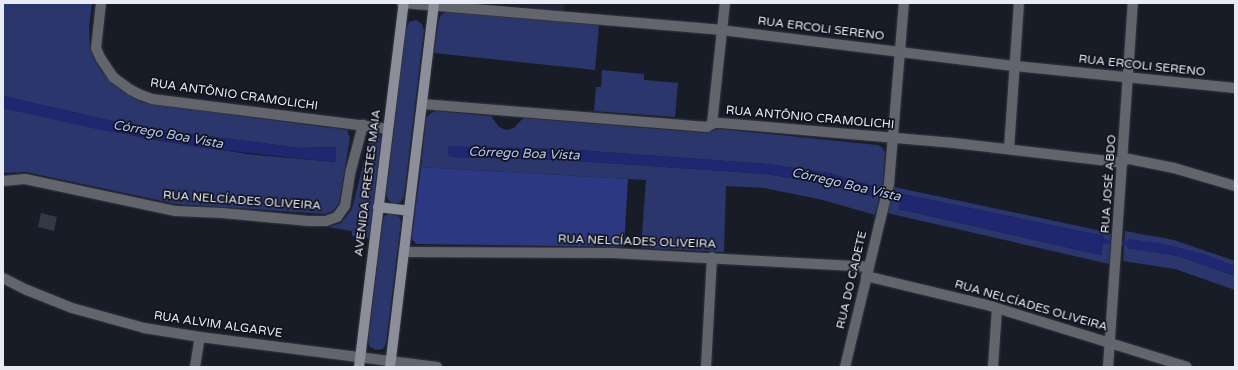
<!DOCTYPE html>
<html>
<head>
<meta charset="utf-8">
<style>
  body { margin:0 }
  #map { position:relative; width:1238px; height:370px; overflow:hidden; background:#181c27; font-family:"Varela Round",sans-serif }
  div>[style] { position:absolute }
  .built>* { inset:0; background:#212536 }
  .green>* { inset:0; background:#2b366c }
  .forest>* { inset:0; background:#2c3882 }
  .water>* { inset:0; background:#1e2770 }
  .stream>* { height:3.5px; margin:-1.75px; padding:0 1.75px; transform-origin:1.75px; border-radius:1.75px; background:#1e2770 }
  .building>* { inset:0; background:#343744 }
  .roads { filter:drop-shadow(0 0 1px #353944) drop-shadow(0 0 1px #353944) }
  .street>* { height:10px; margin:-5px; padding:0 5px; transform-origin:5px; border-radius:5px; background:#63656c }
  .secondary>* { height:10px; margin:-5px; padding:0 5px; transform-origin:5px; border-radius:5px; background:#8c8f9a }
  span { translate:-50% -50%; white-space:nowrap; text-align:center; line-height:1.15; -webkit-text-stroke:3.5px #10131e; paint-order:stroke }
  .street-label { font-size:12px; color:#e8ebf3 }
  .water-label { font-size:13px; color:#b8c5f0; font-style:italic }
  .frame { position:absolute; inset:0; border:4px solid #e8ebf3; pointer-events:none }
</style>
</head>
<body>
<div id="map">
  <div class="built">
    <i style="clip-path:polygon(493px 3px,565px 3px,564px 11px)"></i>
  </div>
  <div class="green">
    <i style="clip-path:polygon(3px 3px,92px 3px,89px 28px,90px 49px,96px 62px,102px 72px,118px 88px,139px 101px,151px 104px,347px 130px,350px 138px,339px 203px,333px 211px,325px 214px,176px 204px,26px 172px,3px 173px,3px 108px,149px 139px,247px 154px,335px 162px,336px 147px,300px 148px,138px 127px,3px 96px)"></i>
    <i style="clip-path:polygon(447px 12px,599px 25px,595px 70px,434px 53px,439px 19px,442px 14px)"></i>
    <i style="clip-path:polygon(416px 20px,422px 24px,424px 30px,404px 196px,401px 202px,394px 204px,388px 200px,386px 194px,406px 29px,409px 22px)"></i>
    <i style="clip-path:polygon(602px 70px,644px 74px,644px 80px,678px 83px,675px 117px,594px 111px,596px 87px,601px 87px)"></i>
    <i style="clip-path:polygon(evenodd,435px 111px,491px 116px,499px 127px,506px 130px,514px 128px,523px 118px,707px 133px,719px 129px,878px 145px,883px 148px,885px 153px,883px 183px,875px 215px,823px 200px,764px 188px,726px 186px,724px 252px,641px 248px,646px 180px,421px 167px,426px 118px,430px 114px,435px 111px,448px 147px,563px 149px,767px 164px,829px 173px,877px 187px,874px 197px,827px 184px,766px 174px,562px 160px,449px 157px,448px 147px)"></i>
    <i style="clip-path:polygon(373px 133px,379px 133px,381px 138px,369px 238px,352px 236px,352px 231px,328px 227px,341px 223px,352px 209px,370px 137px)"></i>
    <i style="clip-path:polygon(evenodd,894px 187px,1111px 233px,1109px 264px,887px 213px,894px 187px,902px 194px,1104px 236px,1101px 255px,899px 209px,902px 194px)"></i>
    <i style="clip-path:polygon(389px 213px,399px 216px,401px 222px,386px 343px,383px 349px,376px 350px,370px 347px,368px 341px,383px 220px,384px 217px)"></i>
    <i style="clip-path:polygon(1125px 231px,1174px 240px,1235px 261px,1235px 266px,1180px 248px,1128px 239px,1128px 248px,1178px 256px,1235px 276px,1235px 290px,1175px 269px,1123px 261px)"></i>
  </div>
  <div class="forest">
    <i style="clip-path:polygon(421px 167px,628px 179px,624px 247px,416px 244px,412px 239px,412px 235px)"></i>
  </div>
  <div class="water">
    <i style="clip-path:polygon(3px 96px,138px 127px,300px 148px,336px 147px,335px 162px,202px 148px,96px 129px,3px 108px)"></i>
    <i style="clip-path:polygon(448px 146px,563px 149px,767px 164px,829px 173px,877px 187px,874px 197px,827px 184px,766px 174px,562px 160px,449px 157px)"></i>
    <i style="clip-path:polygon(902px 194px,1104px 236px,1101px 255px,899px 209px)"></i>
    <i style="clip-path:polygon(1128px 239px,1159px 243px,1204px 254px,1235px 266px,1235px 276px,1178px 256px,1127px 248px)"></i>
  </div>
  <div class="stream">
    <i style="left:872px;top:191px;width:34px;rotate:12deg"></i>
    <i style="left:1100px;top:241px;width:32px;rotate:5deg"></i>
  </div>
  <div class="building">
    <i style="clip-path:polygon(41px 213px,57px 217px,54px 231px,38px 227px)"></i>
  </div>
  <div class="roads">
    <div class="street">
      <i style="left:101px;top:3px;width:45px;rotate:96.3deg"></i>
      <i style="left:96px;top:48px;width:12px;rotate:66deg"></i>
      <i style="left:101px;top:59px;width:22px;rotate:56deg"></i>
      <i style="left:113px;top:77px;width:22px;rotate:36deg"></i>
      <i style="left:131px;top:90px;width:11px;rotate:27deg"></i>
      <i style="left:141px;top:95px;width:12px;rotate:20deg"></i>
      <i style="left:152px;top:99px;width:238px;rotate:7.2deg"></i>
      <i style="left:402px;top:3px;width:320px;rotate:4.8deg"></i>
      <i style="left:721px;top:30px;width:296px;rotate:7deg"></i>
      <i style="left:1015px;top:66px;width:221px;rotate:5.7deg"></i>
      <i style="left:422px;top:104px;width:286px;rotate:4.6deg"></i>
      <i style="left:707px;top:127px;width:8px;rotate:-30deg"></i>
      <i style="left:714px;top:123px;width:7px"></i>
      <i style="left:721px;top:123px;width:234px;rotate:4.9deg"></i>
      <i style="left:954px;top:143px;width:170px;rotate:6.7deg"></i>
      <i style="left:712px;top:124px;width:122px;rotate:-83.9deg"></i>
      <i style="left:1009px;top:149px;width:146px;rotate:-86.1deg"></i>
      <i style="left:1124px;top:158px;width:51px;rotate:11.3deg"></i>
      <i style="left:1174px;top:168px;width:64px;rotate:16.4deg"></i>
      <i style="left:3px;top:181px;width:22px;rotate:-5deg"></i>
      <i style="left:25px;top:179px;width:154px;rotate:12deg"></i>
      <i style="left:176px;top:211px;width:46px;rotate:2.5deg"></i>
      <i style="left:222px;top:213px;width:87px;rotate:5.3deg"></i>
      <i style="left:309px;top:221px;width:17px"></i>
      <i style="left:326px;top:221px;width:12px;rotate:-20deg"></i>
      <i style="left:337px;top:217px;width:14px;rotate:-54deg"></i>
      <i style="left:345px;top:206px;width:36px;rotate:-81deg"></i>
      <i style="left:351px;top:170px;width:47px;rotate:-75.1deg"></i>
      <i style="left:404px;top:252px;width:208px;rotate:0.3deg"></i>
      <i style="left:612px;top:253px;width:256px;rotate:3.1deg"></i>
      <i style="left:866px;top:276px;width:124px;rotate:13.5deg"></i>
      <i style="left:987px;top:305px;width:209px;rotate:17.2deg"></i>
      <i style="left:3px;top:278px;width:27px;rotate:27deg"></i>
      <i style="left:27px;top:290px;width:48px;rotate:21.8deg"></i>
      <i style="left:72px;top:308px;width:75px;rotate:15.5deg"></i>
      <i style="left:144px;top:328px;width:57px;rotate:9.1deg"></i>
      <i style="left:200px;top:337px;width:239px;rotate:7.2deg"></i>
      <i style="left:195px;top:367px;width:30px;rotate:-81deg"></i>
      <i style="left:706px;top:367px;width:110px;rotate:-86.9deg"></i>
      <i style="left:845px;top:367px;width:188px;rotate:-76.5deg"></i>
      <i style="left:889px;top:184px;width:182px;rotate:-85.3deg"></i>
      <i style="left:993px;top:367px;width:59px;rotate:-86.1deg"></i>
      <i style="left:1108px;top:367px;width:365px;rotate:-86.1deg"></i>
    </div>
    <div class="secondary">
      <i style="left:378px;top:207px;width:31px;rotate:7deg"></i>
      <i style="left:359px;top:367px;width:367px;rotate:-83deg"></i>
      <i style="left:390px;top:367px;width:367px;rotate:-83.1deg"></i>
    </div>
  </div>
  <div class="street-label">
    <span style="left:821px;top:29px;rotate:7deg">RUA ERCOLI SERENO</span>
    <span style="left:1142px;top:66px;rotate:6deg">RUA ERCOLI SERENO</span>
    <span style="left:234px;top:95px;rotate:8deg">RUA ANTÔNIO CRAMOLICHI</span>
    <span style="left:810px;top:118px;rotate:5deg">RUA ANTÔNIO CRAMOLICHI</span>
    <span style="left:368px;top:183px;rotate:-83deg">AVENIDA PRESTES MAIA</span>
    <span style="left:1109px;top:184px;rotate:-86deg">RUA JOSÉ ABDO</span>
    <span style="left:242px;top:201px;rotate:4deg">RUA NELCÍADES OLIVEIRA</span>
    <span style="left:637px;top:242px;rotate:2deg">RUA NELCÍADES OLIVEIRA</span>
    <span style="left:852px;top:280px;rotate:-77deg">RUA DO CADETE</span>
    <span style="left:1031px;top:306px;rotate:16deg">RUA NELCÍADES OLIVEIRA</span>
    <span style="left:218px;top:325px;rotate:8deg">RUA ALVIM ALGARVE</span>
  </div>
  <div class="water-label">
    <span style="left:168px;top:135px;rotate:10deg">Córrego Boa Vista</span>
    <span style="left:524px;top:154px;rotate:2deg">Córrego Boa Vista</span>
    <span style="left:846px;top:185px;rotate:13deg">Córrego Boa Vista</span>
  </div>
  <div class="frame"></div>
</div>
</body>
</html>
